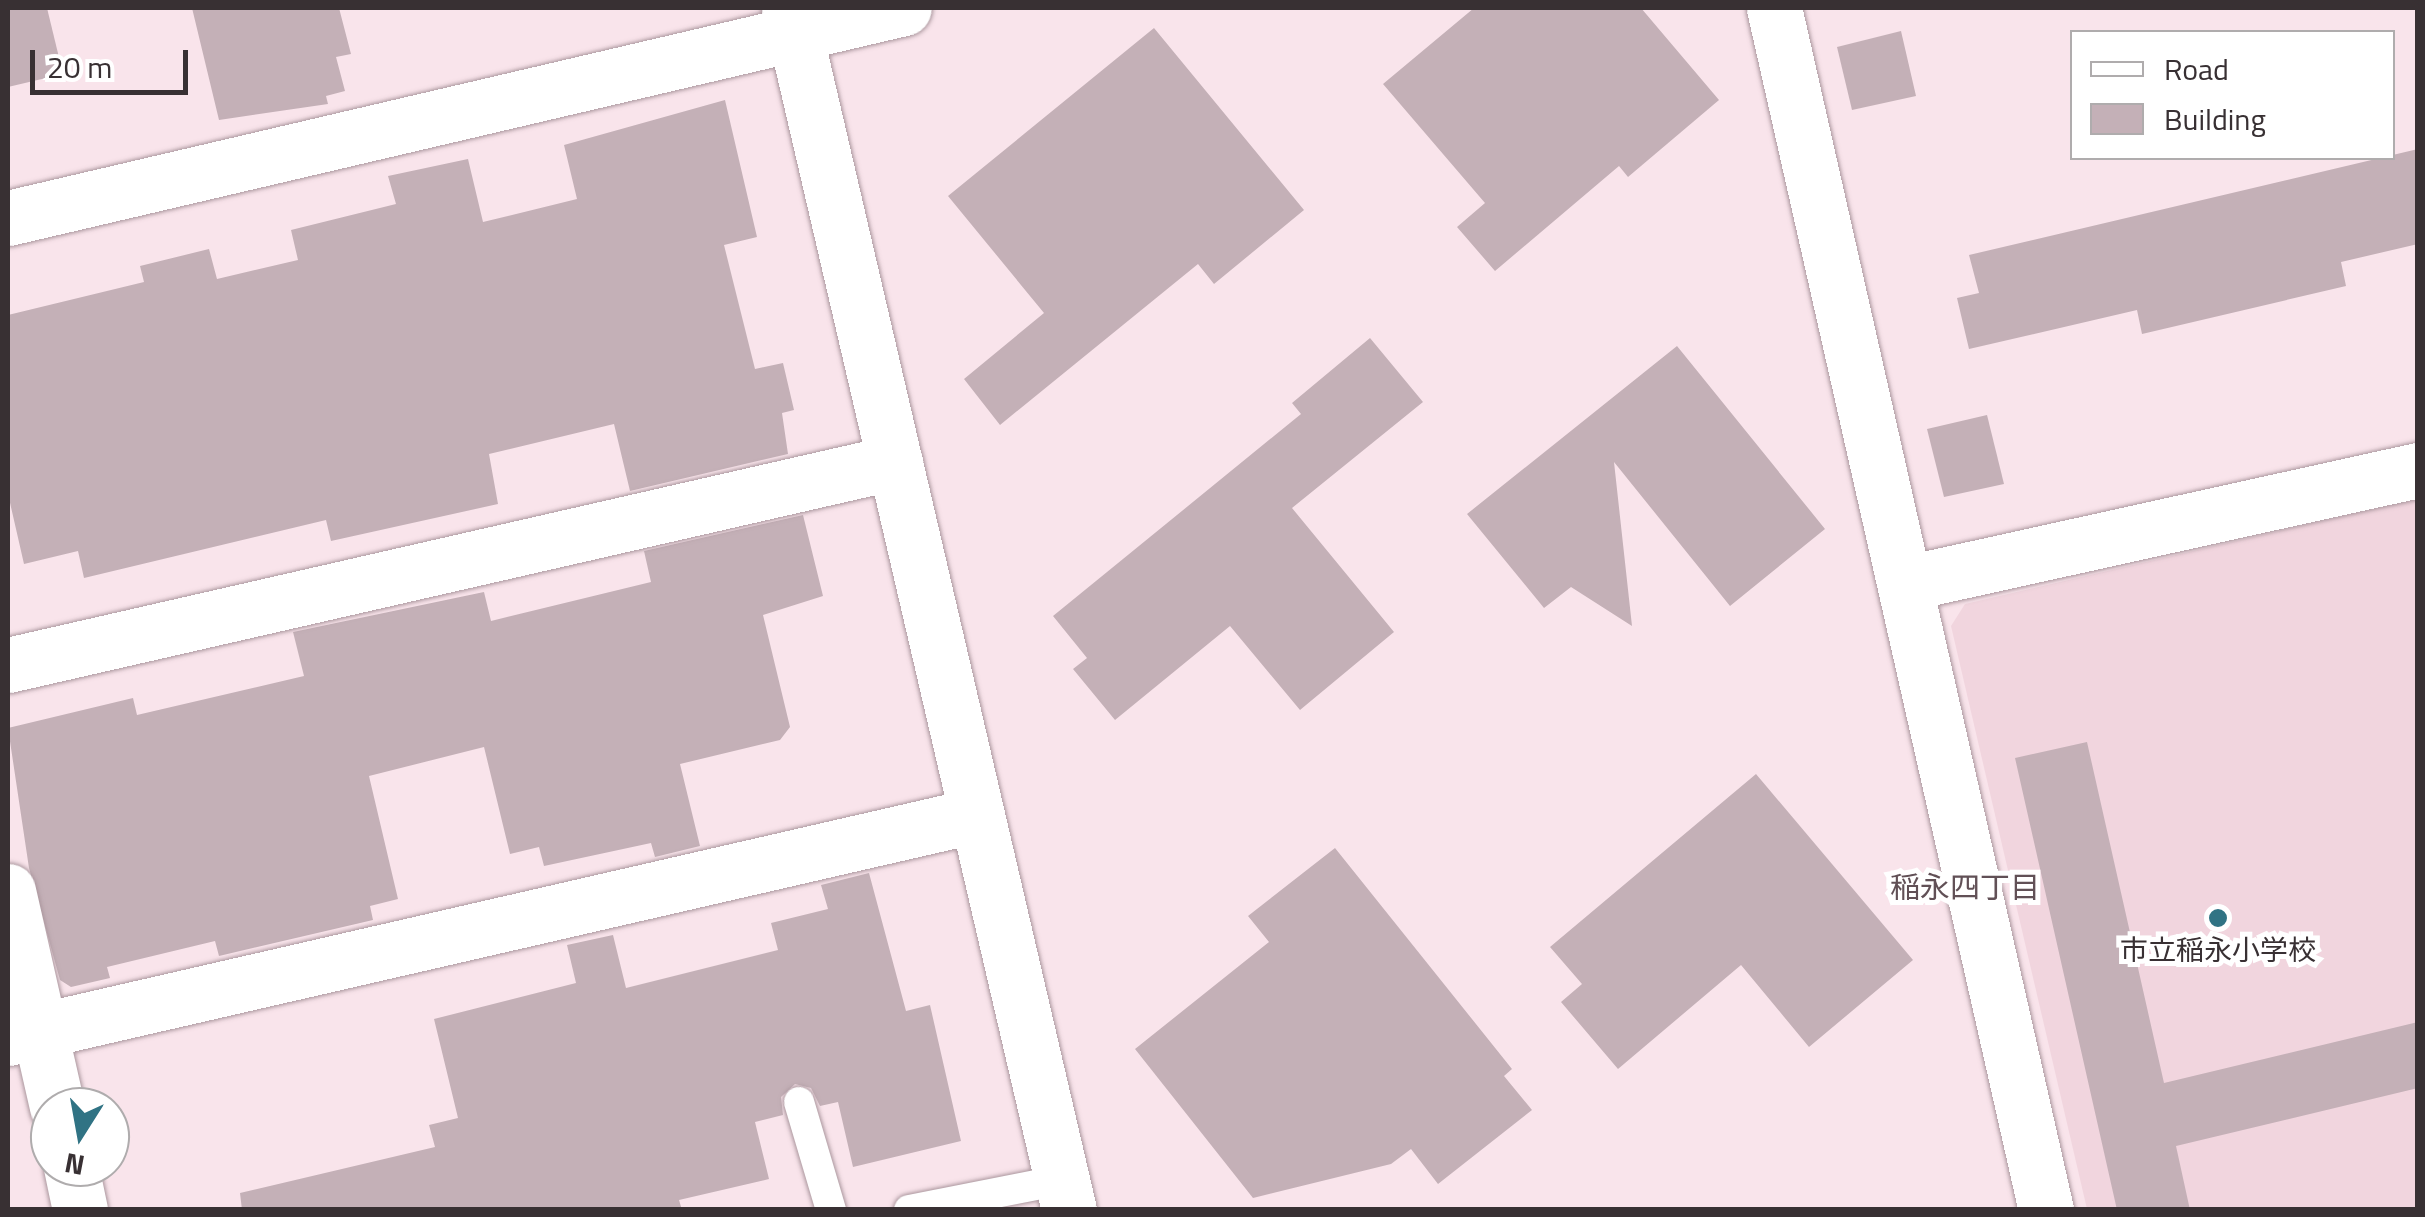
<!DOCTYPE html>
<html>
<head>
<meta charset="utf-8">
<style>
  body { margin:0 }
  #map { position:relative; width:2425px; height:1217px; overflow:hidden; background:#f9e4eb; font-family:"Titillium Web","Noto Sans JP",sans-serif }
  div>[style] { position:absolute }
  .built>* { inset:0; background:#f1d5de }
  .building>* { inset:0; background:#c4b0b7 }
  .roads { filter:drop-shadow(0 0 2px #ab979e) drop-shadow(0 0 2px #ab979e) }
  .service>* { height:30px; margin:-15px; padding:0 15px; transform-origin:15px; border-radius:15px; background:#fff }
  .minor>* { height:55px; margin:-27.5px; padding:0 27.5px; transform-origin:27.5px; border-radius:27.5px; background:#fff }
  .tertiary>* { height:55px; margin:-27.5px; padding:0 27.5px; transform-origin:27.5px; border-radius:27.5px; background:#fff }
  .dots>* { width:28px; height:28px; translate:-50% -50%; box-sizing:border-box; border:5px solid #fff; border-radius:50% }
  span { translate:-50% -50%; white-space:nowrap; text-align:center; line-height:1.15; -webkit-text-stroke:10px #fff; paint-order:stroke }
  .poi-label { font-size:28px; color:#383033 }
  .neighbourhood-label { font-size:30px; color:#615056 }
  .frame { position:absolute; inset:0; border:10px solid #383033; pointer-events:none }
  .legend { position:absolute; left:2070px; top:30px; width:325px; height:130px; box-sizing:border-box; background:#fff; border:2px solid #afacad; margin:0; padding:12px 18px; list-style:none; font-size:30px; color:#383033 }
  .legend li { display:flex; align-items:center; gap:20px; height:50px }
  .legend b { width:50px; border:2px solid #afacad }
  .north { position:absolute; left:30px; top:1087px; width:100px; height:100px; box-sizing:border-box; background:#fff; border:2px solid #afacad; border-radius:50%; rotate:191deg; font-size:28px; font-weight:700; line-height:40px; text-align:center; color:#383033 }
  .north::after { content:''; display:block; margin:auto; width:35px; height:45px; background:#307384; clip-path:polygon(50% 0,100% 100%,50% 72%,0 100%) }
  .scale { position:absolute; left:30px; top:50px; width:158px; height:45px; box-sizing:border-box; border:5px solid #383033; border-top:0; padding-left:12px; font-size:30px; line-height:35px; white-space:nowrap; color:#383033; -webkit-text-stroke:8px #fff; paint-order:stroke }
</style>
</head>
<body>
<div id="map">
  <div class="built">
    <i style="clip-path:polygon(2417px 499px,2417px 1209px,2087px 1209px,1951px 626px,1965px 604px)"></i>
  </div>
  <div class="building">
    <i style="clip-path:polygon(8px 8px,47px 8px,63px 74px,8px 87px)"></i>
    <i style="clip-path:polygon(192px 8px,339px 8px,351px 54px,336px 57px,345px 91px,326px 96px,328px 104px,219px 120px)"></i>
    <i style="clip-path:polygon(1474px 8px,1641px 8px,1719px 100px,1628px 177px,1619px 166px,1495px 271px,1457px 227px,1485px 203px,1383px 84px)"></i>
    <i style="clip-path:polygon(1154px 28px,1304px 210px,1214px 284px,1198px 264px,1000px 425px,964px 379px,1044px 313px,948px 196px)"></i>
    <i style="clip-path:polygon(1901px 31px,1916px 96px,1852px 110px,1837px 47px)"></i>
    <i style="clip-path:polygon(725px 100px,757px 237px,724px 245px,755px 369px,783px 363px,794px 410px,782px 413px,788px 454px,630px 491px,614px 424px,489px 454px,498px 504px,331px 541px,326px 520px,84px 578px,78px 551px,24px 564px,8px 494px,8px 315px,144px 282px,140px 266px,209px 249px,217px 279px,298px 260px,291px 230px,396px 204px,388px 176px,468px 159px,483px 222px,577px 199px,564px 145px)"></i>
    <i style="clip-path:polygon(2418px 149px,2418px 244px,2341px 262px,2346px 286px,2142px 334px,2137px 310px,1969px 349px,1957px 298px,1979px 293px,1969px 255px)"></i>
    <i style="clip-path:polygon(1370px 338px,1423px 402px,1292px 508px,1394px 632px,1300px 710px,1230px 626px,1115px 720px,1073px 669px,1087px 658px,1053px 616px,1301px 414px,1292px 403px)"></i>
    <i style="clip-path:polygon(1677px 346px,1825px 529px,1730px 606px,1614px 462px,1632px 626px,1571px 587px,1544px 608px,1467px 514px)"></i>
    <i style="clip-path:polygon(1987px 415px,2004px 484px,1944px 497px,1927px 429px)"></i>
    <i style="clip-path:polygon(803px 515px,823px 596px,763px 615px,790px 727px,780px 740px,680px 764px,700px 846px,655px 857px,651px 843px,544px 866px,539px 847px,510px 854px,484px 747px,369px 776px,398px 899px,370px 906px,373px 920px,219px 956px,215px 941px,107px 967px,110px 978px,71px 987px,60px 980px,29px 868px,8px 728px,133px 698px,137px 715px,304px 676px,293px 632px,484px 592px,491px 621px,651px 582px,644px 551px)"></i>
    <i style="clip-path:polygon(2087px 742px,2164px 1083px,2418px 1022px,2418px 1088px,2176px 1146px,2190px 1210px,2117px 1210px,2015px 758px)"></i>
    <i style="clip-path:polygon(1756px 774px,1913px 960px,1809px 1047px,1741px 965px,1618px 1069px,1561px 1002px,1582px 984px,1550px 947px)"></i>
    <i style="clip-path:polygon(1335px 848px,1512px 1069px,1504px 1076px,1532px 1110px,1438px 1184px,1411px 1149px,1391px 1164px,1253px 1198px,1135px 1049px,1269px 942px,1248px 916px)"></i>
    <i style="clip-path:polygon(869px 873px,906px 1011px,930px 1005px,961px 1141px,853px 1167px,838px 1102px,820px 1106px,811px 1088px,795px 1084px,781px 1097px,783px 1115px,755px 1122px,769px 1179px,679px 1200px,682px 1210px,242px 1210px,240px 1193px,435px 1147px,429px 1125px,458px 1118px,434px 1019px,576px 983px,567px 945px,613px 935px,626px 988px,778px 950px,771px 923px,828px 909px,821px 885px)"></i>
  </div>
  <div class="roads">
    <div class="service">
      <i style="left:799px;top:1102px;width:113px;rotate:73.5deg"></i>
      <i style="left:909px;top:1210px;width:156px;rotate:-11.1deg"></i>
    </div>
    <div class="minor">
      <i style="left:1774px;top:8px;width:1232px;rotate:77.25deg"></i>
      <i style="left:1907px;top:583px;width:523px;rotate:-12.47deg"></i>
      <i style="left:8px;top:665px;width:910px;rotate:-12.89deg"></i>
      <i style="left:8px;top:891px;width:221px;rotate:77.2deg"></i>
      <i style="left:8px;top:1038px;width:994px;rotate:-12.96deg"></i>
      <i style="left:71px;top:1167px;width:44px;rotate:78.2deg"></i>
    </div>
    <div class="tertiary">
      <i style="left:789px;top:8px;width:1234px;rotate:76.89deg"></i>
      <i style="left:8px;top:218px;width:920px;rotate:-13.19deg"></i>
    </div>
  </div>
  <div class="dots">
    <i style="left:2218px;top:918px;background:#307384"></i>
  </div>
  <div class="poi-label">
    <span style="left:2218px;top:950px">市立稲永小学校</span>
  </div>
  <div class="neighbourhood-label">
    <span style="left:1965px;top:887px">稲永四丁目</span>
  </div>
  <div class="frame"></div>
  <ul class="legend">
  <li><b style="height:12px;background:#fff"></b>Road</li>
  <li><b style="height:28px;background:#c4b0b7"></b>Building</li>
  </ul>
  <div class="north">N</div>
  <div class="scale">20 m</div>
</div>
</body>
</html>
